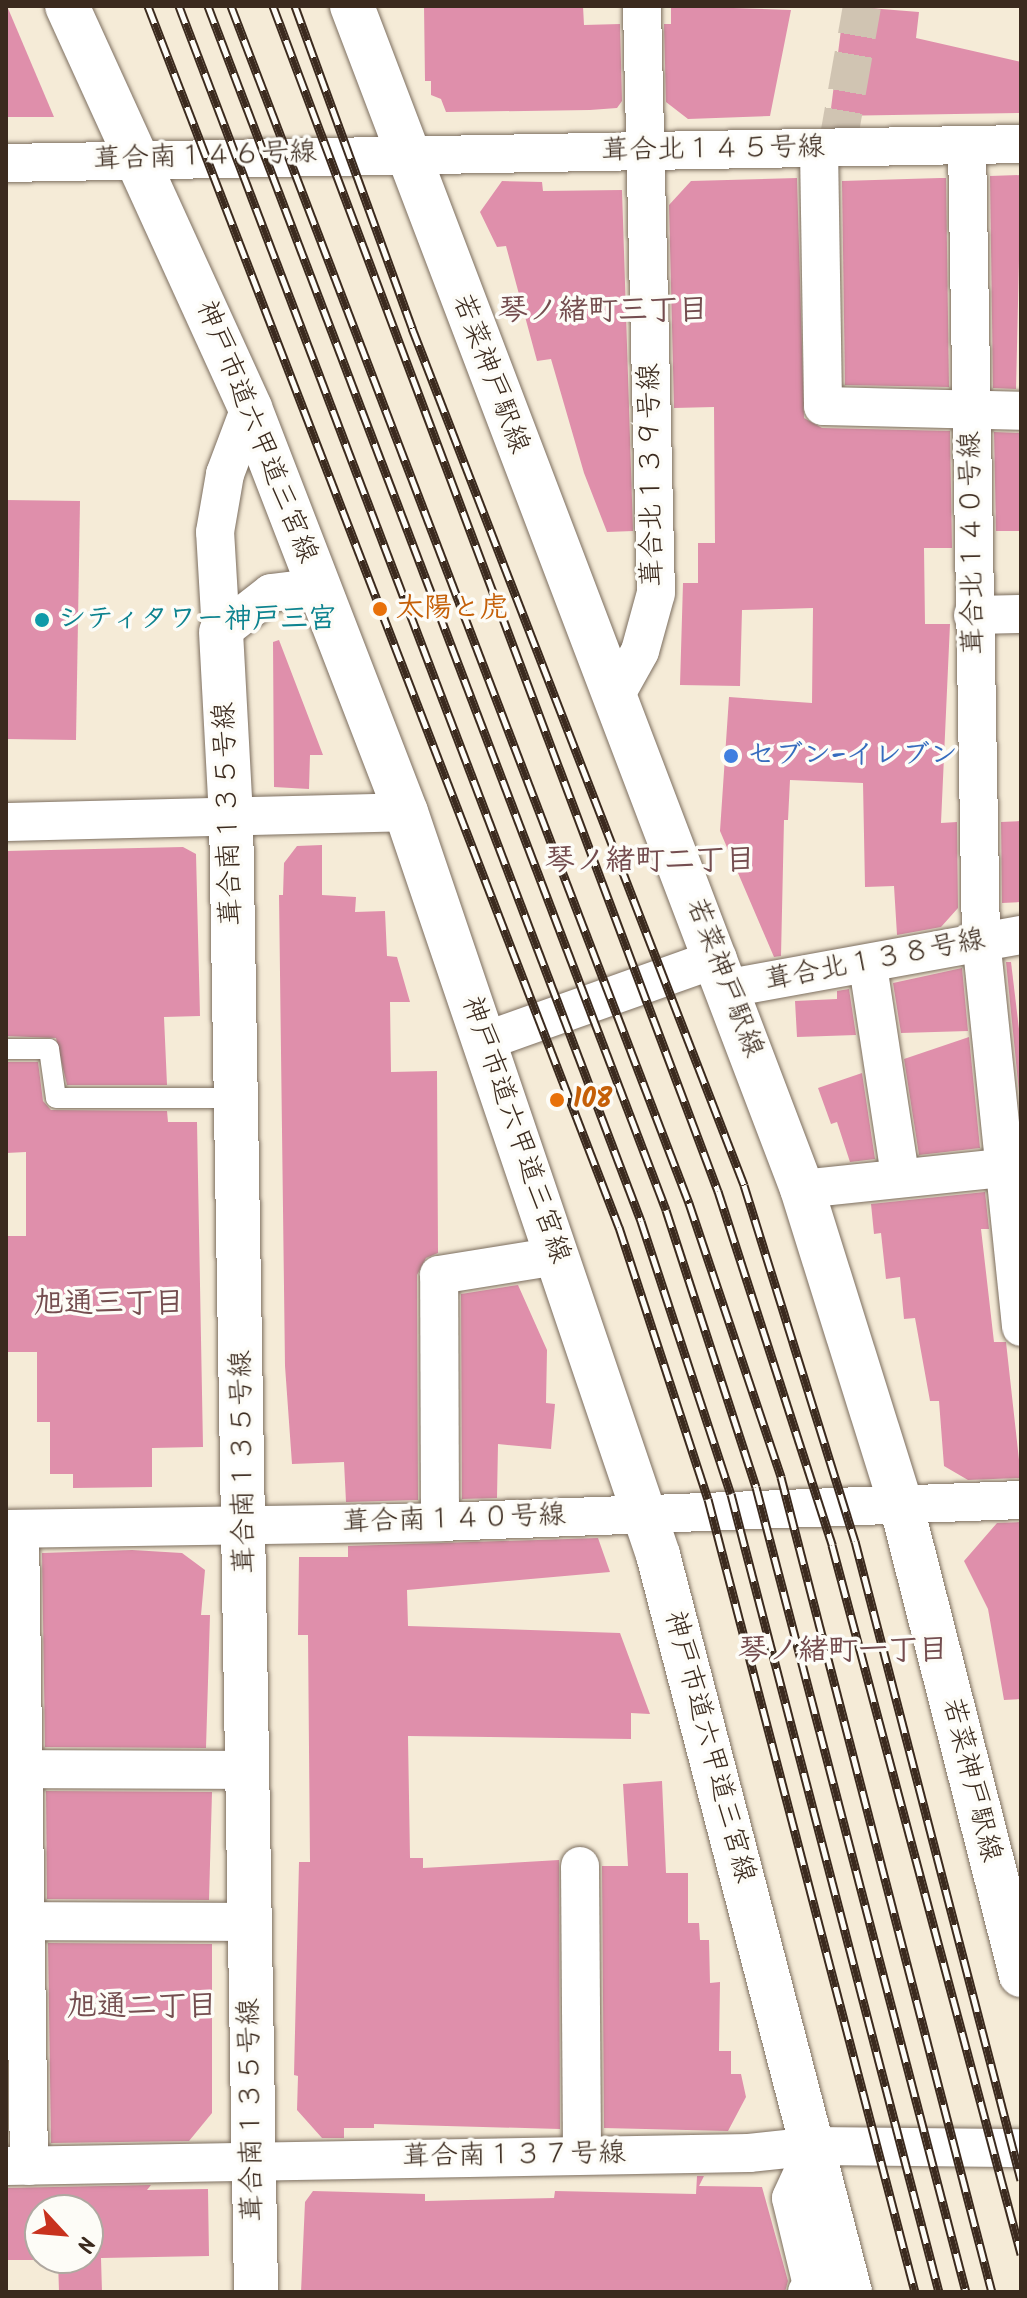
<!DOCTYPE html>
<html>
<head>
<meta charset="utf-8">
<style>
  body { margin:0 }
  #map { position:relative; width:1027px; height:2298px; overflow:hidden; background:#f5ebd7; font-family:Kalam,"Klee One",sans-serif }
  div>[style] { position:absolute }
  .building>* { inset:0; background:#df8fab }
  .street-tunnel>* { height:38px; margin-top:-19px; transform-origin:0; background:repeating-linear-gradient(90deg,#d0c4b2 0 38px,transparent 0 57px) }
  .roads { filter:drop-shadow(0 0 2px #7c6e5f) drop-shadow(0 0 2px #7c6e5f) }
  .lane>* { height:20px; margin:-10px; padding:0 10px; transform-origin:10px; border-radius:10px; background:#fff }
  .street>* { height:38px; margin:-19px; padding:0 19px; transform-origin:19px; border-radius:19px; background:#fff }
  .secondary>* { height:44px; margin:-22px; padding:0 22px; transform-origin:22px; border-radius:22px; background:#fff }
  .rail>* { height:9px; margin-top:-4.5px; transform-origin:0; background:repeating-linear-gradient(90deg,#fdfcf7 0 18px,#3b2a1e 0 36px); box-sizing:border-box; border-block:2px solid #3b2a1e }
  .dots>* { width:22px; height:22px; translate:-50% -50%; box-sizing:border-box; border:4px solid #fdfcf7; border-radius:50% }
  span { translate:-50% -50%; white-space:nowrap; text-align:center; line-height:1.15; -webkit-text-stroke:7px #fdfcf7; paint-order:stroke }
  .street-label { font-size:28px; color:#3b2a1e }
  .food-label { font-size:28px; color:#c56008; font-weight:700 }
  .left { translate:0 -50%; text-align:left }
  .culture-label { font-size:28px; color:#0d838f; font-weight:700 }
  .shop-label { font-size:28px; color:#366cbe; font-weight:700 }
  .neighbourhood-label { font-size:30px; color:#744d4f; font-weight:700 }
  .frame { position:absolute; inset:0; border:8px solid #3b2a1e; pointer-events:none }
  .north { position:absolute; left:24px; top:2194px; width:80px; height:80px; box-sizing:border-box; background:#fdfcf7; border:2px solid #afa8a0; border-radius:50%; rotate:116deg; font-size:22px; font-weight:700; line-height:32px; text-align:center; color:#3b2a1e }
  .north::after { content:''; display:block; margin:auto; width:28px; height:36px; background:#c8321e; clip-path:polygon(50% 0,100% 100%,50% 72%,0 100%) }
</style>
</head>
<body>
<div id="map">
  <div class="building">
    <i style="clip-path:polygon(6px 6px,7px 6px,54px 117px,6px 117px)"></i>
    <i style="clip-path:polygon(424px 6px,583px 6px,584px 25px,620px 24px,622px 101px,617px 108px,590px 110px,446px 112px,441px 99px,431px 95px,431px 81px,425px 81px)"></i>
    <i style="clip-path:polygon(671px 6px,791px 10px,770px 116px,688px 119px,666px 102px,664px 24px,671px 24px)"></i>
    <i style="clip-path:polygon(844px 6px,919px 12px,916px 38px,1021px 62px,1021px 113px,830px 116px)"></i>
    <i style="clip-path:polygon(1021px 175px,1016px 389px,993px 388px,990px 176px)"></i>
    <i style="clip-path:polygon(797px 178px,804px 418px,822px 428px,950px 431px,952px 548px,924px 548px,925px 624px,950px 624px,941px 823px,957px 822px,958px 908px,941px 927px,897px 935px,894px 886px,865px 887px,863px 783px,790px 780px,788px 820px,784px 820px,781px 956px,774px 957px,720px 831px,729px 697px,812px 703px,813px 608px,742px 610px,740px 686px,680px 685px,683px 583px,698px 583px,698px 543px,715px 543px,714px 407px,674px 408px,669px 205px,691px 181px)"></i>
    <i style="clip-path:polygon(940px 178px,946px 178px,949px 387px,845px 385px,842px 181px)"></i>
    <i style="clip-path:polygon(502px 181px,542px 182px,543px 191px,622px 190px,633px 531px,607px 532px,584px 473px,551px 359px,537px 361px,506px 246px,497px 247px,480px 212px)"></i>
    <i style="clip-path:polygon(994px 432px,1021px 433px,1021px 531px,996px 531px)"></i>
    <i style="clip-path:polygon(6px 500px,80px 501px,76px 740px,6px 739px)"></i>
    <i style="clip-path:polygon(279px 640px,323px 755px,310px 755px,309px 789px,274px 787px,273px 642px)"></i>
    <i style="clip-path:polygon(1021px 821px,1021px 902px,1002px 903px,1001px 822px)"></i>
    <i style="clip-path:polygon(322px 845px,322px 895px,356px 897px,355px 912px,385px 911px,387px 956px,397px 957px,410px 1002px,390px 1002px,391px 1072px,437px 1071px,438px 1253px,426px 1258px,417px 1275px,418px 1500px,346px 1502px,344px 1462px,292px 1464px,285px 1366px,279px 895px,283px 895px,284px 863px,297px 846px)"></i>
    <i style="clip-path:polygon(183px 847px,196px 854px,200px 1016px,164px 1017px,167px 1085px,67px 1085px,56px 1038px,6px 1036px,6px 851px)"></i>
    <i style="clip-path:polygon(1006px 962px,1011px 962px,1021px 1046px,1021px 1112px)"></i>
    <i style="clip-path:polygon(962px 968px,968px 1031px,901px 1033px,893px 983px)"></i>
    <i style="clip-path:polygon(849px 989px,856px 1035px,797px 1037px,795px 1001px,837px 999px,837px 991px)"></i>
    <i style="clip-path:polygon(969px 1037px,980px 1148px,919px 1155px,904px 1059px)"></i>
    <i style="clip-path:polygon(6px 1062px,38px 1062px,43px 1101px,51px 1110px,167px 1111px,168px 1122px,197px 1122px,203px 1447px,152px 1448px,152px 1487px,73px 1488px,73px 1474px,50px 1474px,50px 1422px,37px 1422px,37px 1352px,6px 1352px,6px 1236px,26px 1236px,26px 1152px,6px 1153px)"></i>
    <i style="clip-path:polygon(862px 1073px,875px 1159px,850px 1162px,837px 1122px,831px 1124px,818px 1088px)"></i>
    <i style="clip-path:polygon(985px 1192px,989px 1229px,981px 1229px,994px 1342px,1006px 1342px,1021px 1478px,968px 1480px,944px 1466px,939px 1401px,930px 1401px,915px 1318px,904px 1319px,900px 1277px,886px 1279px,881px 1233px,874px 1234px,871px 1204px)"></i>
    <i style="clip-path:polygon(518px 1285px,547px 1350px,546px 1403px,555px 1404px,551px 1449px,498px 1444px,497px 1498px,462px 1499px,461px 1294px)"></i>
    <i style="clip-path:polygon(1021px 1522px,1021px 1699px,1004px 1700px,988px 1609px,964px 1561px,997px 1523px)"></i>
    <i style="clip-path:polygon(598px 1538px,610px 1572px,407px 1590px,408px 1626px,620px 1633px,650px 1714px,631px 1713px,631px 1739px,408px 1736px,410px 1858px,423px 1858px,423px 1868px,559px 1860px,560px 2129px,374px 2124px,374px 2128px,344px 2128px,344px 2138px,322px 2138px,297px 2110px,298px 2076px,294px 2075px,299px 1862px,310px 1862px,308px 1635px,298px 1635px,299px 1557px,348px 1557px,348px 1546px)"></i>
    <i style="clip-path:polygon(132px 1550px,182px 1553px,205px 1570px,201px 1615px,210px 1615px,206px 1748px,45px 1747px,42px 1553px)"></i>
    <i style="clip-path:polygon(662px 1781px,666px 1873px,688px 1873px,688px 1923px,699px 1923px,700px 1940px,709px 1940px,710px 1983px,720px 1982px,719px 2051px,731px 2051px,731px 2074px,741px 2074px,746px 2097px,728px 2131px,604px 2128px,602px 1866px,628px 1866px,623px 1784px)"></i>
    <i style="clip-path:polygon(46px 1791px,212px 1792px,209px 1900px,47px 1899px)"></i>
    <i style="clip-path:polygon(48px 1943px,212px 1944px,212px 2113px,189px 2141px,51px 2143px)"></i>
    <i style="clip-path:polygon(697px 2176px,704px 2176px,699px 2186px,762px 2187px,788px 2281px,785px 2292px,301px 2292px,305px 2202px,313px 2191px,425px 2194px,425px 2201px,554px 2198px,555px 2191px,696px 2194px)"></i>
    <i style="clip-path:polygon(evenodd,151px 2185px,147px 2190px,208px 2189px,209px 2256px,101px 2258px,102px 2292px,59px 2292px,58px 2260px,6px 2260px,6px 2188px,151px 2185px,40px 2210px,88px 2210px,88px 2258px,40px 2258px,40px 2210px)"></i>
  </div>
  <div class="street-tunnel">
    <i style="left:837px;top:148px;width:144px;rotate:-80deg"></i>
  </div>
  <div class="roads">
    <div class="lane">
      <i style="left:6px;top:1049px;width:43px"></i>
      <i style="left:49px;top:1049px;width:49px;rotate:81.9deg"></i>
      <i style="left:56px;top:1098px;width:181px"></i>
    </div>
    <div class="street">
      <i style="left:967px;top:146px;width:793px;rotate:88.99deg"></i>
      <i style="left:981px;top:939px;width:390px;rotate:84.1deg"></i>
      <i style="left:819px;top:148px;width:258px;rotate:89.1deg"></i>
      <i style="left:823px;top:406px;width:198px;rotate:1.4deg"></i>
      <i style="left:6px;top:163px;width:1015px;rotate:-1.07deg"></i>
      <i style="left:973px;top:615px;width:48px;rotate:-1.2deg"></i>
      <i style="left:221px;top:632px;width:100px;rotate:-93.4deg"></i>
      <i style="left:215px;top:532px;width:59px;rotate:-80.2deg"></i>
      <i style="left:225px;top:474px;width:71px;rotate:-69.3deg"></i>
      <i style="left:221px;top:632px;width:63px;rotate:-38deg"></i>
      <i style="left:271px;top:593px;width:49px;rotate:-7deg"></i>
      <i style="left:615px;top:696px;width:51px;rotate:-60.9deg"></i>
      <i style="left:640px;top:651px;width:60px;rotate:-74.6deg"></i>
      <i style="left:656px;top:593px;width:587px;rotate:-91.37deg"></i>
      <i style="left:6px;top:822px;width:400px;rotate:-1.4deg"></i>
      <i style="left:868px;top:966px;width:212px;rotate:81.3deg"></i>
      <i style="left:729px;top:988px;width:297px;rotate:-10.3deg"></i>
      <i style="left:485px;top:1041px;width:247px;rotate:-19.6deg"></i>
      <i style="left:802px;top:1189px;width:220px;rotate:-6deg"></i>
      <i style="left:440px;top:1522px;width:247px;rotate:-90.2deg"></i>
      <i style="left:439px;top:1275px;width:121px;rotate:-9.1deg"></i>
      <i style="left:6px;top:1529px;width:434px;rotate:-0.9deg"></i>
      <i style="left:440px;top:1522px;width:581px;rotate:-2.17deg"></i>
      <i style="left:20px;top:1529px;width:637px;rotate:89.19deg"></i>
      <i style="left:6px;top:1769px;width:241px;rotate:0.2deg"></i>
      <i style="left:580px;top:1866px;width:289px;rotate:89.6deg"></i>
      <i style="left:6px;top:1921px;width:241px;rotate:0.2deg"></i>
      <i style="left:6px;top:2166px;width:743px;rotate:-1deg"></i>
      <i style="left:749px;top:2153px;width:66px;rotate:-6.1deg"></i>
      <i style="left:815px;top:2146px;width:206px;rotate:0.6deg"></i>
      <i style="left:807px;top:2292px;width:9px;rotate:-54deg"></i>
      <i style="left:812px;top:2285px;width:89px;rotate:-103.6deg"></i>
      <i style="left:791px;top:2198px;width:57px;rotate:-65.2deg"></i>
    </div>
    <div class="secondary">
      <i style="left:67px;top:6px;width:442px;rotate:65.5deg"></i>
      <i style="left:250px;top:408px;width:433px;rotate:68.9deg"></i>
      <i style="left:406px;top:812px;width:785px;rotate:71.26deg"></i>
      <i style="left:658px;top:1555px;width:762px;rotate:75.4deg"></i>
      <i style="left:352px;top:6px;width:1266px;rotate:69.17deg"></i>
      <i style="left:802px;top:1189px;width:334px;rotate:72.6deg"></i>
      <i style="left:902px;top:1508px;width:482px;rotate:75.7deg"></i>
      <i style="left:221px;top:632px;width:183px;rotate:86.9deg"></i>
      <i style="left:231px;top:815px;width:1477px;rotate:89.03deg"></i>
    </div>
  </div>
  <div class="rail">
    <i style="left:148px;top:6px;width:1309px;rotate:68.91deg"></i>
    <i style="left:619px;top:1227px;width:286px;rotate:71.9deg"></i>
    <i style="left:708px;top:1499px;width:820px;rotate:75.37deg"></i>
    <i style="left:179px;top:6px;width:1300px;rotate:69.18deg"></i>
    <i style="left:641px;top:1221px;width:287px;rotate:71.8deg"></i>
    <i style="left:731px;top:1494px;width:825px;rotate:75.39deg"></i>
    <i style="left:208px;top:6px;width:1288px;rotate:69.17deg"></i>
    <i style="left:666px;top:1210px;width:291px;rotate:72deg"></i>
    <i style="left:756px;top:1487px;width:832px;rotate:75.38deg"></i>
    <i style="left:231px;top:6px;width:1282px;rotate:69.06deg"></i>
    <i style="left:689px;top:1203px;width:289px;rotate:71.4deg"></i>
    <i style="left:781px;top:1477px;width:842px;rotate:75.49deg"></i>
    <i style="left:273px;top:6px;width:1266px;rotate:69.42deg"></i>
    <i style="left:718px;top:1191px;width:372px;rotate:72.1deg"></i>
    <i style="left:832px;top:1545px;width:734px;rotate:75.07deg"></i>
    <i style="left:295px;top:6px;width:343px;rotate:70deg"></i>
    <i style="left:412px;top:328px;width:919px;rotate:68.82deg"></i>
    <i style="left:744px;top:1185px;width:373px;rotate:72.7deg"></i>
    <i style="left:855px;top:1541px;width:660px;rotate:75.44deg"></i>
  </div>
  <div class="dots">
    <i style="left:380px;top:609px;background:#e8710a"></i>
    <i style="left:42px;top:620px;background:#0f9aa8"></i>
    <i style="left:731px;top:756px;background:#3f7fe0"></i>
    <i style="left:557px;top:1100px;background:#e8710a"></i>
  </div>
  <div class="street-label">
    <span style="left:713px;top:150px;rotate:-1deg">葺合北１４５号線</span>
    <span style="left:205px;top:157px;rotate:-2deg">葺合南１４６号線</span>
    <span style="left:490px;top:374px;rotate:69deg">若菜神戸駅線</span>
    <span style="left:256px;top:432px;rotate:68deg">神戸市道六甲道三宮線</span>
    <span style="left:652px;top:475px;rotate:-91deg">葺合北１３９号線</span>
    <span style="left:973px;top:543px;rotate:-91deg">葺合北１４０号線</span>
    <span style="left:229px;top:814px;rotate:-92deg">葺合南１３５号線</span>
    <span style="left:875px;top:961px;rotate:-11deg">葺合北１３８号線</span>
    <span style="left:724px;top:978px;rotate:69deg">若菜神戸駅線</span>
    <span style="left:515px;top:1130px;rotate:71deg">神戸市道六甲道三宮線</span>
    <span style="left:244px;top:1462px;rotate:-91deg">葺合南１３５号線</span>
    <span style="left:454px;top:1520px;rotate:-2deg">葺合南１４０号線</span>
    <span style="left:709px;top:1747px;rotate:75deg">神戸市道六甲道三宮線</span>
    <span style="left:971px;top:1780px;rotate:76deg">若菜神戸駅線</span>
    <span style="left:252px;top:2110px;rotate:-91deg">葺合南１３５号線</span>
    <span style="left:514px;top:2156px;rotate:-1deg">葺合南１３７号線</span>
  </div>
  <div class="food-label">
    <span class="left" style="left:396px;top:609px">太陽と虎</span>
    <span class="left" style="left:573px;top:1100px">108</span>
  </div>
  <div class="culture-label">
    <span class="left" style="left:58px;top:620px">シティタワー神戸三宮</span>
  </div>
  <div class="shop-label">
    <span class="left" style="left:747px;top:756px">セブン-イレブン</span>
  </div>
  <div class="neighbourhood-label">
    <span style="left:603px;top:311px">琴ノ緒町三丁目</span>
    <span style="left:650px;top:861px">琴ノ緒町二丁目</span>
    <span style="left:109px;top:1304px">旭通三丁目</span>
    <span style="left:843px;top:1651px">琴ノ緒町一丁目</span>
    <span style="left:142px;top:2007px">旭通二丁目</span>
  </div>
  <div class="frame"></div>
  <div class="north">N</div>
</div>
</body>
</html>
